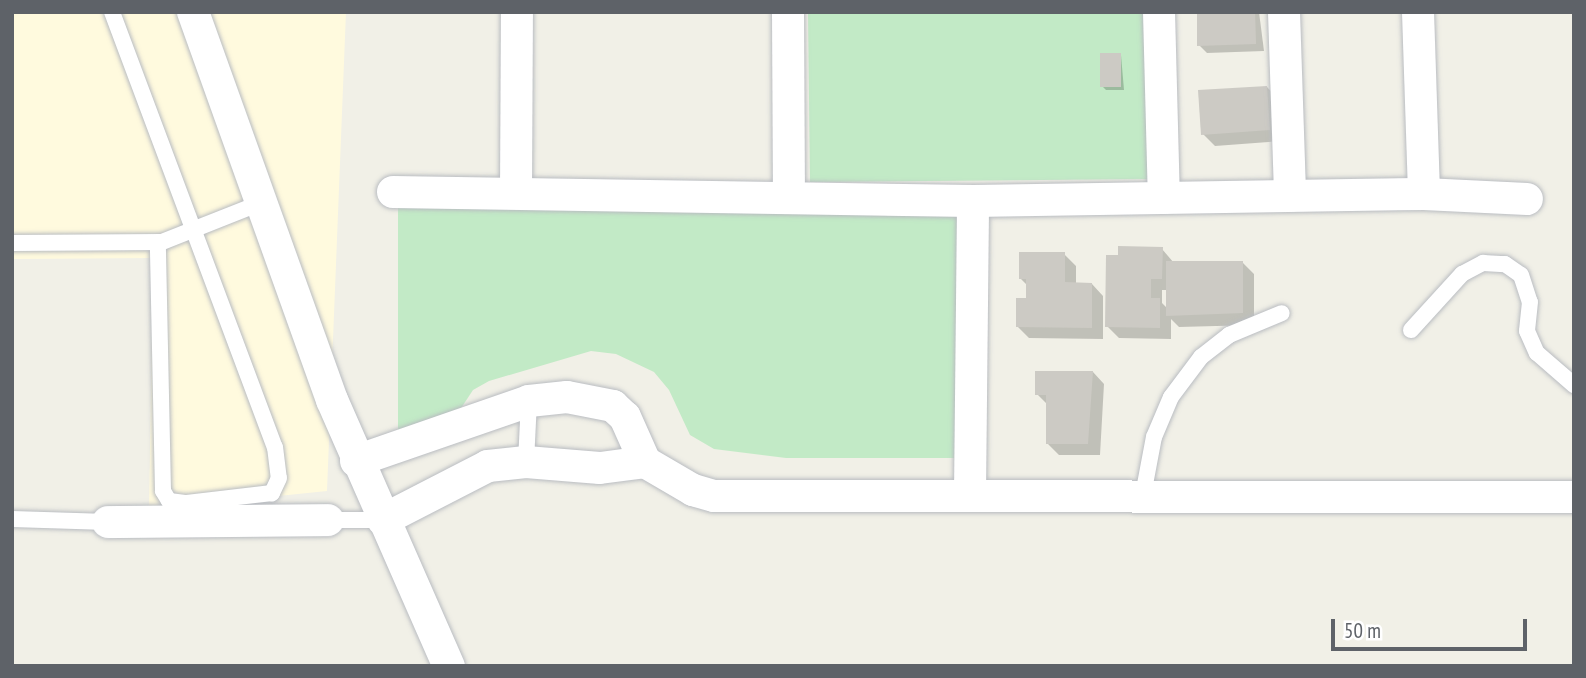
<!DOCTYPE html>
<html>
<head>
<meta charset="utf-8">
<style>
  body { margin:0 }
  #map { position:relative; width:1586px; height:678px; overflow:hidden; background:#f1f0e7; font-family:"PT Sans Narrow",sans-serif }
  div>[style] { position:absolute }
  .commercial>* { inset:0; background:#fffade }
  .green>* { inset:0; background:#c2eac6 }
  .shadow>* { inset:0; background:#0003 }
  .building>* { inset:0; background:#cccac4 }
  .roads { filter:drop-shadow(0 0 2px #b9bcc1) drop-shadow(0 0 2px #b9bcc1) }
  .service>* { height:16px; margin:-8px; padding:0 8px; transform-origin:8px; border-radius:8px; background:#fff }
  .minor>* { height:32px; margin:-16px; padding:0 16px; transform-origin:16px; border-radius:16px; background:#fff }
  span { translate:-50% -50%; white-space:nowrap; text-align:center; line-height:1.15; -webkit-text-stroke:5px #fff; paint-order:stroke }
  .frame { position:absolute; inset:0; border:14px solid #5e6268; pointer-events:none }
  .scale { position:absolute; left:1331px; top:619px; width:196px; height:32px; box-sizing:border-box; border:4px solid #5e6268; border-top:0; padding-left:9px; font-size:21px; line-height:24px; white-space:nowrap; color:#5e6268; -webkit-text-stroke:5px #fff; paint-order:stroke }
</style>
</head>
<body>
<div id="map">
  <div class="commercial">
    <i style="clip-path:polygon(12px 12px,346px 12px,327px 491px,149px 509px,153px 258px,12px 259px)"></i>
  </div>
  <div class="green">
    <i style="clip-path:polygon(808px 12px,1147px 12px,1151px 179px,810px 182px)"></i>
    <i style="clip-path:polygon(957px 201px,956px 458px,786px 458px,714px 449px,690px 435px,669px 390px,654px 372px,616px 354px,591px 351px,489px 381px,473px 390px,452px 422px,398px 438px,398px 204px)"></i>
  </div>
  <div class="shadow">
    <i style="clip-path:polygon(1198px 12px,1259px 12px,1264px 51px,1207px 53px,1199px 45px)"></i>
    <i style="clip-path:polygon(1121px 55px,1124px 90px,1106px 90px,1102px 86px)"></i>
    <i style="clip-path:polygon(1267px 87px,1278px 99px,1281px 141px,1215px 146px,1203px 134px)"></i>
    <i style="clip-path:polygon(evenodd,1162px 249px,1174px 263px,1243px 263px,1254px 274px,1254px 325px,1179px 327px,1171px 319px,1171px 339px,1119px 338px,1107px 326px,1162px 249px,1162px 290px,1167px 290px,1167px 308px,1162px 303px,1162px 290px)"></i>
    <i style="clip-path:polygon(1064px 254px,1076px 266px,1076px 284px,1092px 284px,1103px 296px,1103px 339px,1029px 338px,1017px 326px,1028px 300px,1028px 286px,1021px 279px)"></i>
    <i style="clip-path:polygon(1093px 372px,1104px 384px,1100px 455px,1059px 455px,1048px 444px,1048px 405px,1037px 394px)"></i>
  </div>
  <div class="building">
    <i style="clip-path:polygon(1197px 12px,1255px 12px,1256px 44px,1197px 46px)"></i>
    <i style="clip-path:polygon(1100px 53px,1121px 53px,1121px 87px,1100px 87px)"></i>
    <i style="clip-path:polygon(1267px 86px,1270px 130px,1201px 135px,1198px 90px)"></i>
    <i style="clip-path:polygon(1118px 246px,1163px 247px,1162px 279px,1151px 279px,1151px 298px,1160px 298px,1160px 328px,1105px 327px,1106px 255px,1118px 255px)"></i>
    <i style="clip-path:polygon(1019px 252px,1065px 252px,1065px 282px,1092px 283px,1092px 328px,1016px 327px,1016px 298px,1026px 298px,1026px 279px,1019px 279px)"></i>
    <i style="clip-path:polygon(1166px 261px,1243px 261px,1243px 313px,1166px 316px)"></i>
    <i style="clip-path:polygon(1035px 371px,1093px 371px,1088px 444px,1046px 444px,1046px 395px,1035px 395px)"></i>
  </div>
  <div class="roads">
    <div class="service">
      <i style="left:112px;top:12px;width:465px;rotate:69.5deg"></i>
      <i style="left:275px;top:447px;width:31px;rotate:83deg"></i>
      <i style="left:279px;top:478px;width:17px;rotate:115deg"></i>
      <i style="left:272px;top:493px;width:88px;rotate:173.4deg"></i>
      <i style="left:185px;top:503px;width:16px;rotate:-173deg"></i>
      <i style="left:169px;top:501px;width:12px;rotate:-121deg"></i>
      <i style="left:163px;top:491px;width:249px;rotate:-91.2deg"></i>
      <i style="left:12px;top:243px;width:150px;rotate:-0.4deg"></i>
      <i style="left:162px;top:242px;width:109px;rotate:-21.6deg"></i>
      <i style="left:1411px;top:330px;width:76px;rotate:-47.7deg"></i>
      <i style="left:1462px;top:274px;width:24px;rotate:-28deg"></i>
      <i style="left:1483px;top:263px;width:22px;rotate:3deg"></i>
      <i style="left:1505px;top:264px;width:19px;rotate:35deg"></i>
      <i style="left:1521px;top:275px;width:28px;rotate:72deg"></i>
      <i style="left:1530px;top:302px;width:29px;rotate:96deg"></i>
      <i style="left:1527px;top:331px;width:24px;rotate:66deg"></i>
      <i style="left:1537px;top:353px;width:49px;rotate:40.9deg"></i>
      <i style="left:526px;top:462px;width:61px;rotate:-87.2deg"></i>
      <i style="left:1143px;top:495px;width:59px;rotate:-79.3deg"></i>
      <i style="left:1154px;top:437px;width:43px;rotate:-67deg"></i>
      <i style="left:1171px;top:397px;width:50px;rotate:-53.1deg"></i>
      <i style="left:1201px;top:357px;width:36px;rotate:-38deg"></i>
      <i style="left:1229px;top:335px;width:57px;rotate:-22.5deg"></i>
      <i style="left:12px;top:519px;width:96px;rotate:1.8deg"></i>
      <i style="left:328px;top:520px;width:55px"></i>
    </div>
    <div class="minor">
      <i style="left:193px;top:12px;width:412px;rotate:70.3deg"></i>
      <i style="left:332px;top:400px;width:291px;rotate:66.3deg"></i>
      <i style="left:788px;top:12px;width:186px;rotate:89.7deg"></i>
      <i style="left:1159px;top:12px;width:186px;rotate:88.5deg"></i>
      <i style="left:1284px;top:12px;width:184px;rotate:88.1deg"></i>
      <i style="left:1418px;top:12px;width:182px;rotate:88.1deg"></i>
      <i style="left:393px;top:192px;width:580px;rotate:0.89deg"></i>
      <i style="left:973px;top:201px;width:451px;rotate:-0.9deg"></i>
      <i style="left:1424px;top:194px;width:103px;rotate:2.8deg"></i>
      <i style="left:516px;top:192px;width:180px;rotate:-89.7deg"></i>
      <i style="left:356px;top:461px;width:183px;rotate:-19.1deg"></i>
      <i style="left:529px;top:401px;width:38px;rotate:-6deg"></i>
      <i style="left:567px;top:397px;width:47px;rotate:11.1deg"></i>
      <i style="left:613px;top:406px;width:16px;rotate:43deg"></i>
      <i style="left:625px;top:417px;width:49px;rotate:66deg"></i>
      <i style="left:645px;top:462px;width:56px;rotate:30.3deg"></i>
      <i style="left:693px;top:490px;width:22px;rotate:16deg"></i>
      <i style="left:714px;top:496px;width:860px;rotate:0.07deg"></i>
      <i style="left:970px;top:494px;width:293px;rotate:-89.4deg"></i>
      <i style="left:383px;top:520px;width:118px;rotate:-27.2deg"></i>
      <i style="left:488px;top:466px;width:38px;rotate:-6deg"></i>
      <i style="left:526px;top:462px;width:74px;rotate:4.6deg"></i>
      <i style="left:600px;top:468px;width:45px;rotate:-7.6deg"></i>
      <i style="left:108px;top:522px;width:220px;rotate:-0.5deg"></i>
    </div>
  </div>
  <div class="frame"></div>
  <div class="scale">50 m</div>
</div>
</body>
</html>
